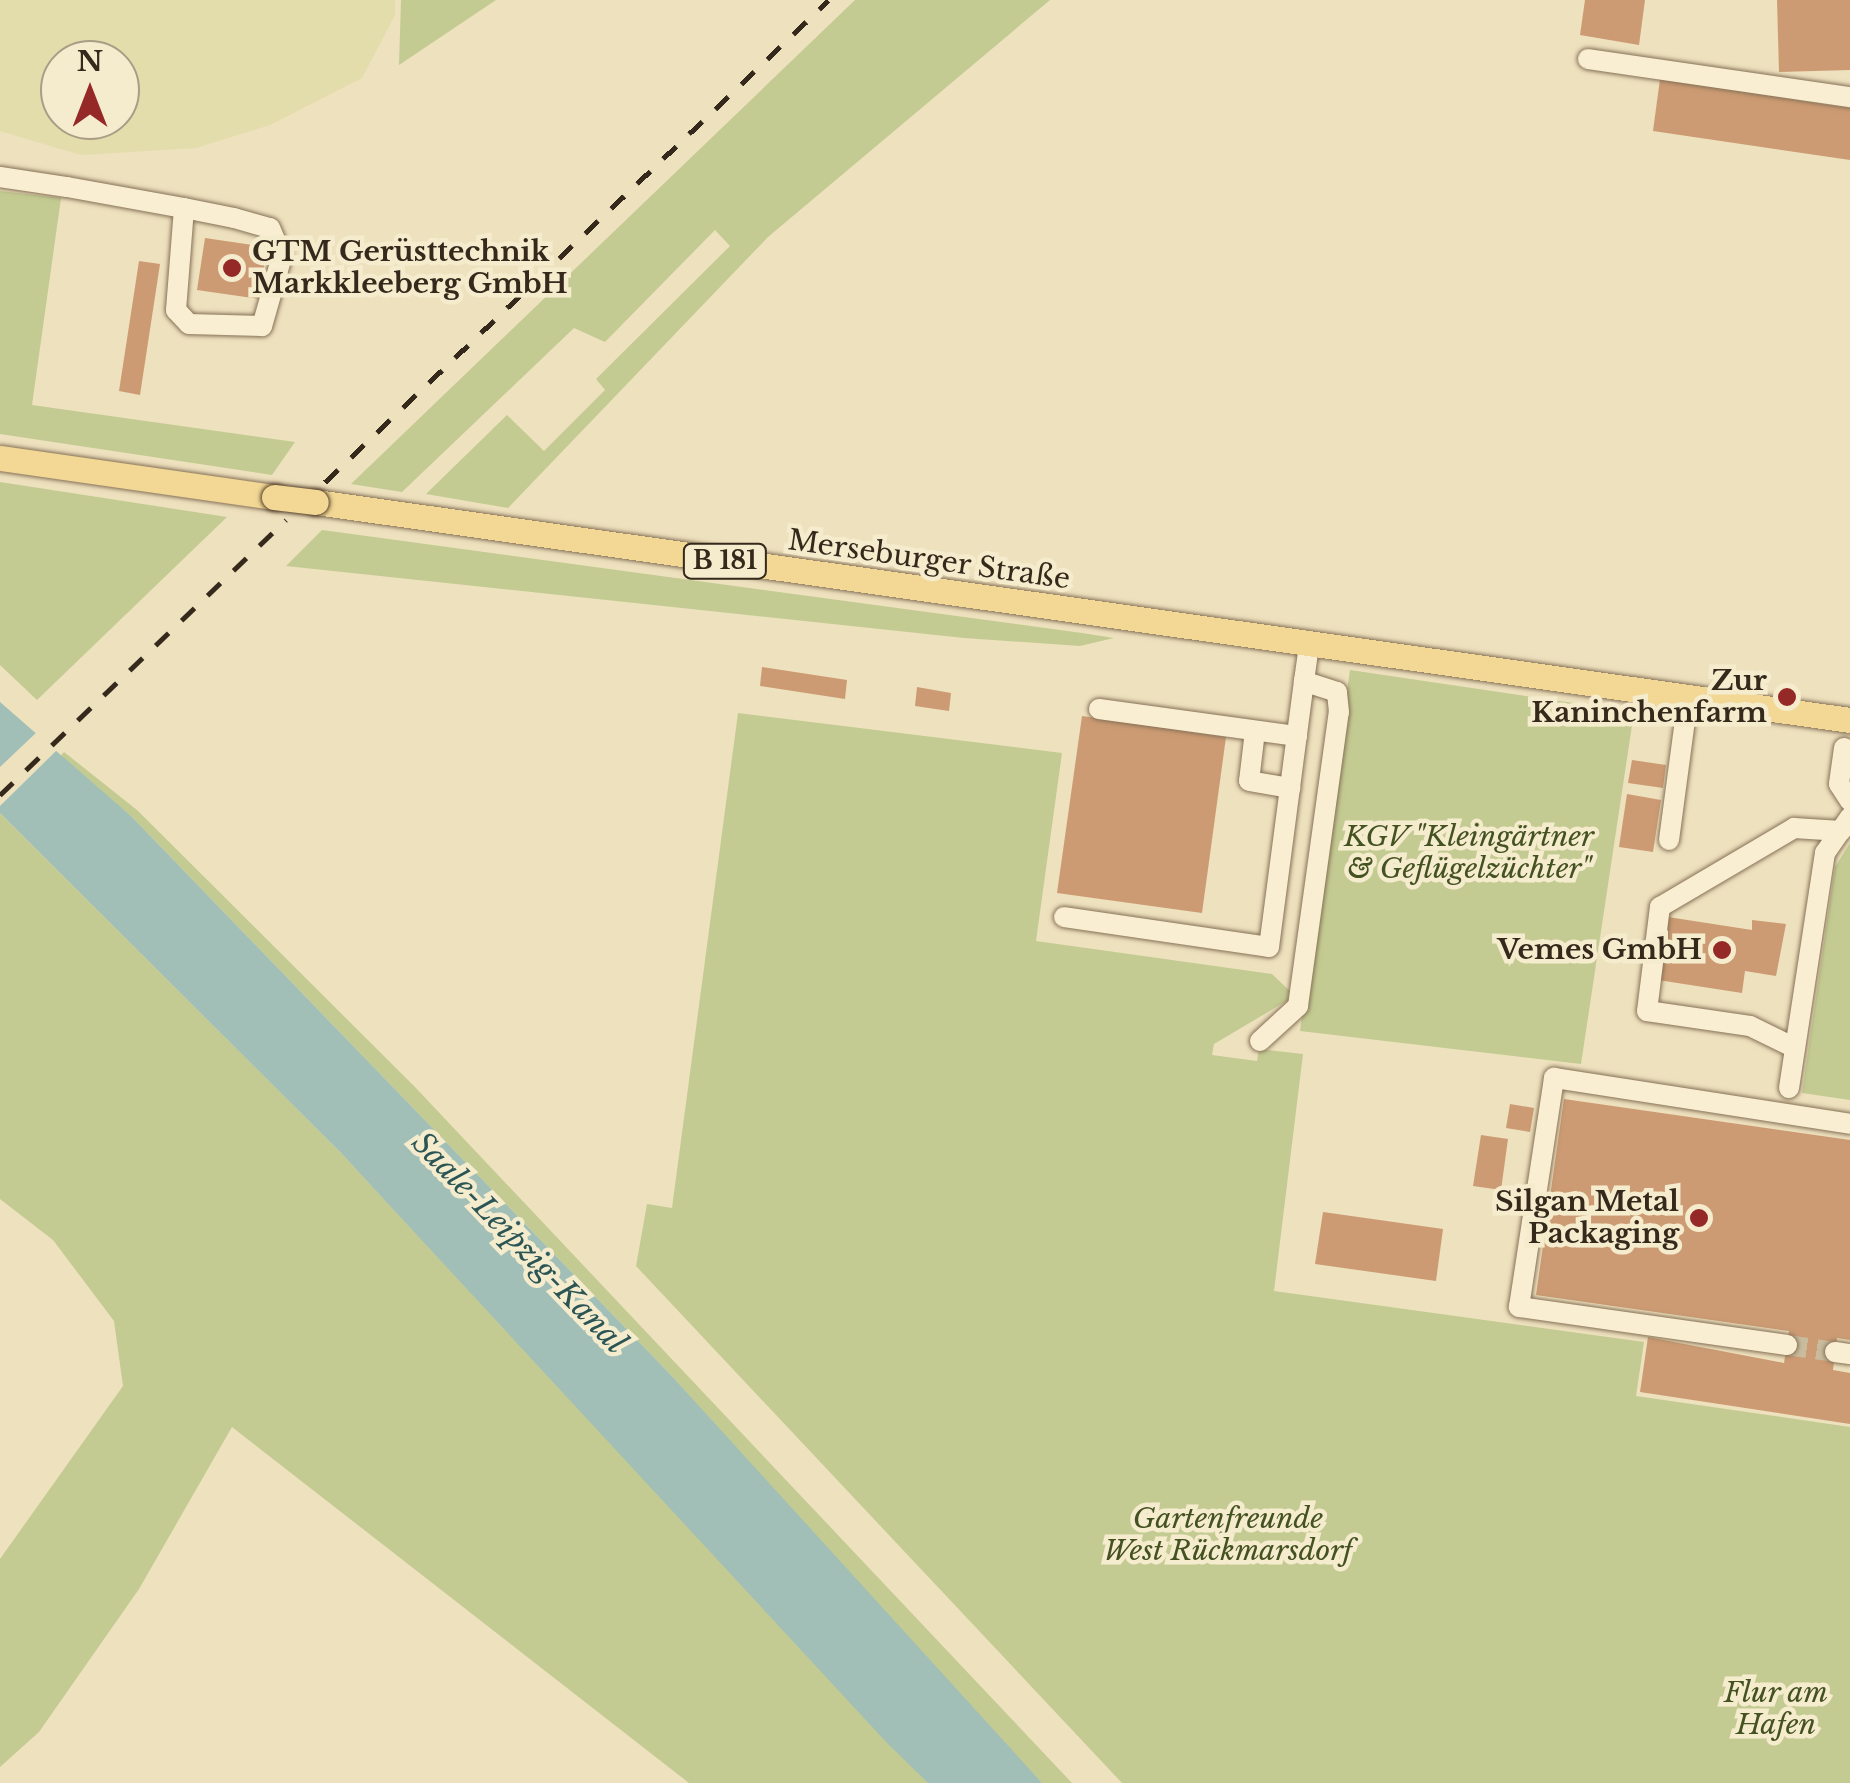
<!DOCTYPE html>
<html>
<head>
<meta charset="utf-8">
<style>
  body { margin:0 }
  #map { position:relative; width:1850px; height:1783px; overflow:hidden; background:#eee1be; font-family:"Libre Baskerville",serif }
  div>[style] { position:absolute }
  .farmland>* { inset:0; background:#e3dcab }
  .green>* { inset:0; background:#c3cb92 }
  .water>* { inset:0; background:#a1bfb7 }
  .pier>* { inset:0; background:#eee1be }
  .building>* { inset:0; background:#cc9b73 }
  .minor-tunnel>* { height:20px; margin-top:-10px; transform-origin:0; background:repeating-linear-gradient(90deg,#c9bc9e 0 20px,transparent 0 30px) }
  .roads { filter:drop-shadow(0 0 2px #867157) drop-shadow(0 0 2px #867157) }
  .minor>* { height:20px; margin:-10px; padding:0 10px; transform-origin:10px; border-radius:10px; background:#f9eed1 }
  .major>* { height:25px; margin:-12.5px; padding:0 12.5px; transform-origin:12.5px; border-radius:12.5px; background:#f2d894 }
  .rail>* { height:5px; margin-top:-2.5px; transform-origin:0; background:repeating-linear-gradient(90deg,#35291c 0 18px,transparent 0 36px) }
  .bridges { filter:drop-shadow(0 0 2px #533f2b) drop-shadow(0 0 2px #533f2b) }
  .major-bridge>* { height:25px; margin:-12.5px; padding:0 12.5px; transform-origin:12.5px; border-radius:12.5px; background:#f2d894 }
  .dots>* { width:28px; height:28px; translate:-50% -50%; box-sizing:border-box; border:5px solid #f5ebcd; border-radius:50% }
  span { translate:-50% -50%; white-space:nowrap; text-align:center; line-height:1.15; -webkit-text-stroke:9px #f5ebcd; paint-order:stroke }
  .shield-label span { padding:2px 8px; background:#f5ebcd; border:2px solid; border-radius:8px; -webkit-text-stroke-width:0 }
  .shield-label { font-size:25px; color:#35291c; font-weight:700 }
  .poi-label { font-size:28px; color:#35291c; font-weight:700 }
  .left { translate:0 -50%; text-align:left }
  .right { translate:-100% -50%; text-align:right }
  .street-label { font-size:28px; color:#35291c }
  .park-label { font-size:28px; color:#445222; font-style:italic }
  .water-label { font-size:30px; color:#2b5554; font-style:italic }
  .north { position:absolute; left:40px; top:40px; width:100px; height:100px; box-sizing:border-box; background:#f5ebcd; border:2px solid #a89d86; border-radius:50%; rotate:0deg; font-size:28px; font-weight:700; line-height:40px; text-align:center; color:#35291c }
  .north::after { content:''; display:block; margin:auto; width:35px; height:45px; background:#952927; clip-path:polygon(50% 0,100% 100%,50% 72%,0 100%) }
</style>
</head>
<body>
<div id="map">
  <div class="farmland">
    <i style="clip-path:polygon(evenodd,0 0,395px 0,395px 15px,362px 78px,270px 125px,196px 148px,81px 155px,0 131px,0 0,60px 60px,120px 60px,120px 120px,60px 120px,60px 60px)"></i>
  </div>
  <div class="green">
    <i style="clip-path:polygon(401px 0,496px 0,399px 65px)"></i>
    <i style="clip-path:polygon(855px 0,1050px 0,768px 237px,508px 508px,426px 494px,507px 415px,544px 451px,605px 390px,596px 379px,730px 246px,715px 230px,605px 342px,574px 328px,402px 492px,351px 484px)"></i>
    <i style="clip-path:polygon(0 191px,61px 198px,32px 405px,295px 442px,272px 475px,0 434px)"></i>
    <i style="clip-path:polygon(0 482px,227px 517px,37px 700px,0 665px)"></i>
    <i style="clip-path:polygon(322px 530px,1082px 633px,1114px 638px,1080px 646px,964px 638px,286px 566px)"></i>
    <i style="clip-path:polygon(1350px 670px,1634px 712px,1581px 1064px,1300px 1031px)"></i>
    <i style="clip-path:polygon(738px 713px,1062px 753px,1036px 941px,1272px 974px,1295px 996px,1214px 1044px,1212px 1055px,1257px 1061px,1259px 1049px,1303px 1054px,1274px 1291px,1644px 1342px,1636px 1396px,1850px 1427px,1850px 1783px,1122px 1783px,636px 1266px,647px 1204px,672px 1208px)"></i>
    <i style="clip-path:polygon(64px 752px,137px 810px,414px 1086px,1072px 1783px,1042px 1783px,949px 1688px,669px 1373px,132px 817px,59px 758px)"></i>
    <i style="clip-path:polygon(0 813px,341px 1153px,928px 1783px,689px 1783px,232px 1427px,139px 1589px,39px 1732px,0 1767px,0 1559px,123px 1386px,114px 1321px,53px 1240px,0 1199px)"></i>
    <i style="clip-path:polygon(1850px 843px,1850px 1100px,1802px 1093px,1835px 867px)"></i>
  </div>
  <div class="water">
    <i style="clip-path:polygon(0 702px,132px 817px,669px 1373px,1042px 1783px,928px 1783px,887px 1743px,341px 1153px,0 813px)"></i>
  </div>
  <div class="pier">
    <i style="clip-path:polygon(38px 731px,57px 750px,0 806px,0 767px)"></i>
  </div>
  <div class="building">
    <i style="clip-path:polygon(1585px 0,1645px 0,1639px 45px,1580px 35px)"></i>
    <i style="clip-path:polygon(1777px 0,1850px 0,1850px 70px,1779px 72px)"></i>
    <i style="clip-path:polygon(1660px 79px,1850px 108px,1850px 160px,1653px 131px)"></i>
    <i style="clip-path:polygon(205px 238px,267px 247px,259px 299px,197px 290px)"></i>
    <i style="clip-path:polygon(139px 261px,160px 264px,140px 395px,119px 391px)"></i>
    <i style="clip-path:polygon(762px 667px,847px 680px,845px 699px,760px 686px)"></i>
    <i style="clip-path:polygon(917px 687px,951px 693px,949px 711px,915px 706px)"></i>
    <i style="clip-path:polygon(1082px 716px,1226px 737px,1202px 913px,1057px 893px)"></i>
    <i style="clip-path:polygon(1632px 760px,1666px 765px,1663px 788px,1628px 783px)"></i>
    <i style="clip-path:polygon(1627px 794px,1661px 800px,1653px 852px,1619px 847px)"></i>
    <i style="clip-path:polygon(1668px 917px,1752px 930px,1752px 920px,1786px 924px,1776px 976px,1745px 971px,1742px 993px,1658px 980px)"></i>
    <i style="clip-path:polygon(1564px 1099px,1850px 1140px,1850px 1340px,1837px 1338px,1833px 1370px,1850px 1373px,1850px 1424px,1640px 1392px,1648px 1337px,1784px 1363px,1789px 1331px,1536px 1295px)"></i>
    <i style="clip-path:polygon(1510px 1104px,1534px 1108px,1530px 1132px,1506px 1128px)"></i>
    <i style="clip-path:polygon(1481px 1135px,1508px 1139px,1501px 1190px,1473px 1186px)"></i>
    <i style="clip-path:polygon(1323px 1212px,1443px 1229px,1436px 1281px,1315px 1264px)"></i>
  </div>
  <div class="minor-tunnel">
    <i style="left:1787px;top:1345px;width:49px;rotate:8.3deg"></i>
  </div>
  <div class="roads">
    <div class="minor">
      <i style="left:1588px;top:59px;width:265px;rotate:8.3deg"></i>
      <i style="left:0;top:177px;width:68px;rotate:8.5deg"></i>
      <i style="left:67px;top:187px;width:119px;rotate:10.2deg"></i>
      <i style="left:184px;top:208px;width:51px;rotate:11.3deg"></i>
      <i style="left:234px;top:218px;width:37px;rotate:16deg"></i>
      <i style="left:270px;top:228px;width:30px;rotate:67deg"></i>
      <i style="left:282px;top:256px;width:73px;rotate:105.9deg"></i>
      <i style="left:262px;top:326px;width:73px;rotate:-178.4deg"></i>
      <i style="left:189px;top:324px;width:19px;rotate:-133deg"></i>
      <i style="left:176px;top:310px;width:102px;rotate:-85.5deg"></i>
      <i style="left:1099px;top:709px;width:200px;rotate:7.8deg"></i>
      <i style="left:1255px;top:731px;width:50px;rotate:96.8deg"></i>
      <i style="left:1249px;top:781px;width:42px;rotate:9.7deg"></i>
      <i style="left:1844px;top:748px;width:36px;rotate:98deg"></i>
      <i style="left:1839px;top:784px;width:20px;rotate:57deg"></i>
      <i style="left:1669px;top:840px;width:144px;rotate:-82.4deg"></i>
      <i style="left:1064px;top:917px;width:207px;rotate:8.3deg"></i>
      <i style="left:1269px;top:947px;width:268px;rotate:-82.5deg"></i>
      <i style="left:1260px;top:1041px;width:52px;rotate:-42.6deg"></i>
      <i style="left:1298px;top:1006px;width:297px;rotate:-82.1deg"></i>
      <i style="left:1339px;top:712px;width:20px;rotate:-96deg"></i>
      <i style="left:1337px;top:692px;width:35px;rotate:-162deg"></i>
      <i style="left:1304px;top:681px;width:37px;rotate:-82deg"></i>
      <i style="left:1795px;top:1048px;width:50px;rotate:-153.9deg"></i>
      <i style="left:1750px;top:1026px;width:104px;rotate:-171.7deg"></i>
      <i style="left:1647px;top:1011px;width:105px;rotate:-82.9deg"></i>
      <i style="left:1660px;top:907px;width:156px;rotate:-30.5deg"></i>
      <i style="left:1794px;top:828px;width:47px;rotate:3.7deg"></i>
      <i style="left:1789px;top:1088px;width:238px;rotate:-81.3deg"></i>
      <i style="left:1825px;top:853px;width:44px;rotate:-55.2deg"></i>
      <i style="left:1787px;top:1345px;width:271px;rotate:-171.9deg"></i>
      <i style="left:1519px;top:1307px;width:232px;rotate:-81.3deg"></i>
      <i style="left:1554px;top:1078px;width:300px;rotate:8.8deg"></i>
      <i style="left:1835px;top:1352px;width:15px;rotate:8deg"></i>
    </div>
    <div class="major">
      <i style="left:0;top:458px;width:277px;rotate:8.1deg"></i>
      <i style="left:316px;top:502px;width:1549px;rotate:8.09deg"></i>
    </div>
  </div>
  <div class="rail">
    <i style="left:325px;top:482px;width:697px;rotate:-43.72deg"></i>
    <i style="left:0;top:795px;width:397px;rotate:-43.9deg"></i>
  </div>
  <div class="bridges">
    <div class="major-bridge">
      <i style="left:274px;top:497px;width:42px;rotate:6.8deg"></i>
    </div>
  </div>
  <div class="dots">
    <i style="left:232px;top:268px;background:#952927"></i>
    <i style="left:1787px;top:697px;background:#952927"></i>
    <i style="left:1722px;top:950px;background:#952927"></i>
    <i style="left:1699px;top:1218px;background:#952927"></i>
  </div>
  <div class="shield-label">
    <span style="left:725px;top:561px">B 181</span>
  </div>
  <div class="poi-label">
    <span class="left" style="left:252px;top:268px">GTM Gerüsttechnik<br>Markkleeberg GmbH</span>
    <span class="right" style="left:1767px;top:697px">Zur<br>Kaninchenfarm</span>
    <span class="right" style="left:1702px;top:950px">Vemes GmbH</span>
    <span class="right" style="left:1679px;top:1218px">Silgan Metal<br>Packaging</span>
  </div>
  <div class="street-label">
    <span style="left:929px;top:560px;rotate:8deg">Merseburger Straße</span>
  </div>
  <div class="park-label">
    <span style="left:1469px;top:853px">KGV "Kleingärtner<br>&amp; Geflügelzüchter"</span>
    <span style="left:1228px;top:1535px">Gartenfreunde<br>West Rückmarsdorf</span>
    <span style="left:1776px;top:1709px">Flur am<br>Hafen</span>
  </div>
  <div class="water-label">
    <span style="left:519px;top:1243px;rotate:46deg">Saale-Leipzig-Kanal</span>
  </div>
  <div class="north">N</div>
</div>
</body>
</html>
